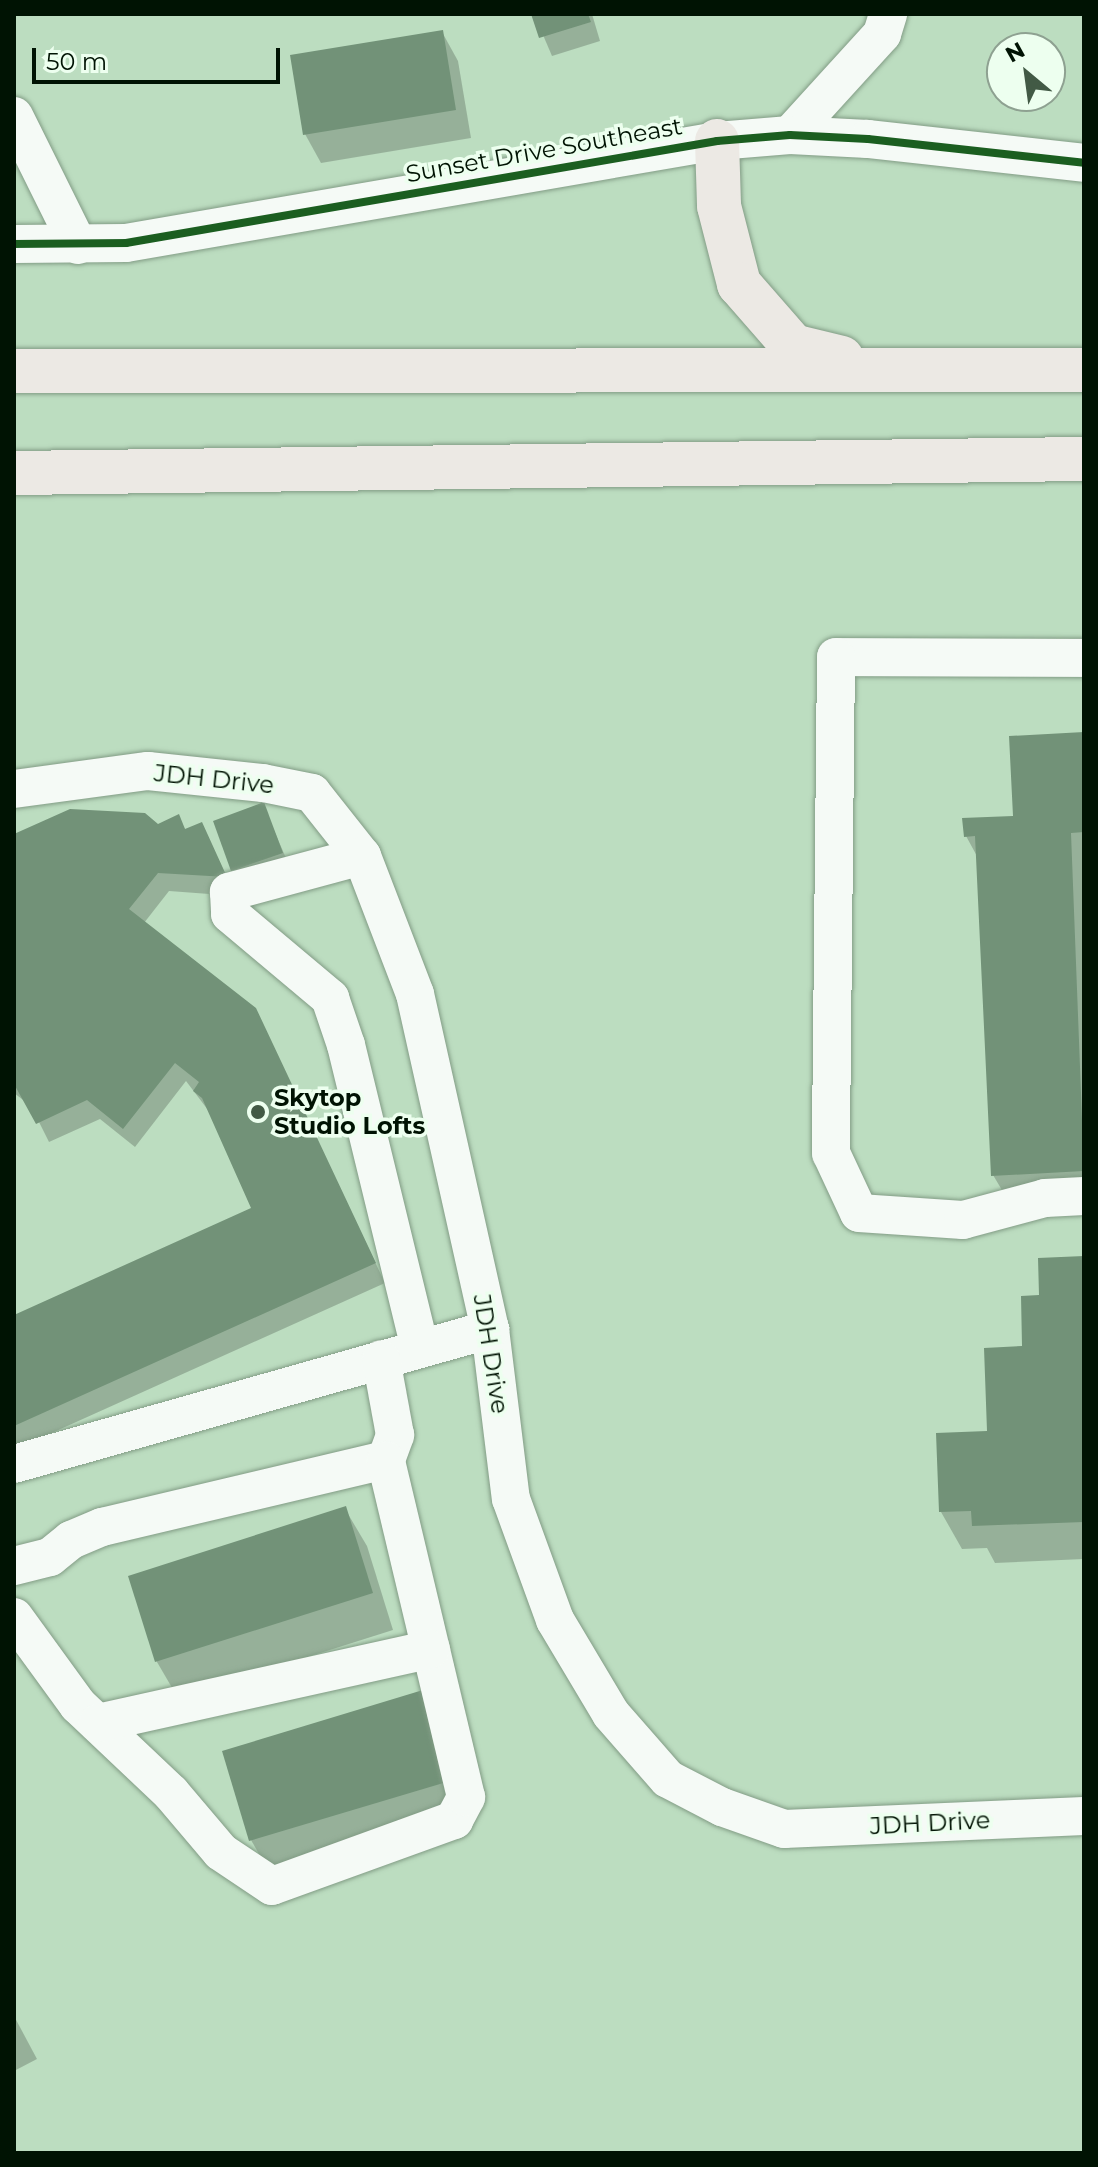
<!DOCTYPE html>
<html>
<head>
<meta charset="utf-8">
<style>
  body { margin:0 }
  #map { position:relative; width:1098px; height:2167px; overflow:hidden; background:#bcddc0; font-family:Montserrat,sans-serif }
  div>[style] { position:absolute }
  .shadow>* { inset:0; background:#0003 }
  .building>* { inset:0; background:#729278 }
  .roads { filter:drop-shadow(0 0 2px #829c85) drop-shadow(0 0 2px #829c85) }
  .minor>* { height:38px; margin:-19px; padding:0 19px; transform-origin:19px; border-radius:19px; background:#f5faf6 }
  .highway>* { height:44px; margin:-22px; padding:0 22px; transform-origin:22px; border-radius:22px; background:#ece9e4 }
  .cycleway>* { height:8px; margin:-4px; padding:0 4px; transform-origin:4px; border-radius:4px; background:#1b5e20 }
  .dots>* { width:22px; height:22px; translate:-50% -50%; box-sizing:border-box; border:4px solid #edffef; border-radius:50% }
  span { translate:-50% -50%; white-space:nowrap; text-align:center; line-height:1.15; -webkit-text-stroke:7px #edffef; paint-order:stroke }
  .street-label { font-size:24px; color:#001303 }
  .poi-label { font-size:24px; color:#001303; font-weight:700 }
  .left { translate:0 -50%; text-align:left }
  .frame { position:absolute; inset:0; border:16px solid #001303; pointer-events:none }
  .north { position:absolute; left:986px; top:32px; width:80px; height:80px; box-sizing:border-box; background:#edffef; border:2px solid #8ea191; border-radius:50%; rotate:331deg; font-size:22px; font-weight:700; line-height:32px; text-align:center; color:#001303 }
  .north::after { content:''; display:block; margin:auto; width:28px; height:36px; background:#425a45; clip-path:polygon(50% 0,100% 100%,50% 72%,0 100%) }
  .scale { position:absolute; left:32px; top:48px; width:248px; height:36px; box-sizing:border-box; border:4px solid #001303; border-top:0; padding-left:10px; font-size:24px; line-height:28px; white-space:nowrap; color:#001303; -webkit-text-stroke:6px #edffef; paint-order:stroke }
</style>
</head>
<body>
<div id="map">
  <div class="shadow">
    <i style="clip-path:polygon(534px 14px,592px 14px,600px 41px,552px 56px)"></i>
    <i style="clip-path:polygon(442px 32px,458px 61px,471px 138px,321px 163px,305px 134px)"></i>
    <i style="clip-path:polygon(1084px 734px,1084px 1209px,1015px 1212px,993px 1175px,978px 858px,966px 836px,1015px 818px)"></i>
    <i style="clip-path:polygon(263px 805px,292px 872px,244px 889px,233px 870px)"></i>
    <i style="clip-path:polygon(178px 817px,186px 831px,201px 824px,236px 896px,169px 891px,144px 923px,255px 1009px,385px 1283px,14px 1450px,14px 1317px,254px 1209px,211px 1114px,186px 1081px,135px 1147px,100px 1119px,49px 1142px,31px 1106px,14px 1093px,14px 836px,158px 826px)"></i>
    <i style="clip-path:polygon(1084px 1258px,1084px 1559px,995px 1563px,987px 1548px,962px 1549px,941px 1512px,989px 1432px,1041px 1297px)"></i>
    <i style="clip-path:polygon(345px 1509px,367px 1546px,393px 1630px,178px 1698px,157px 1662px,130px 1577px)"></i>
    <i style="clip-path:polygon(422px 1693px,469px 1818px,272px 1877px,251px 1840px)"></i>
    <i style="clip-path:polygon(14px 2016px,37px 2059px,14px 2071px)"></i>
  </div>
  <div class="building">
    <i style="clip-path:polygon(531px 14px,588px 14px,591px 22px,539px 38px)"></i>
    <i style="clip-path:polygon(443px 30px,456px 110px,303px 135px,290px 55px)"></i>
    <i style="clip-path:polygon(1084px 732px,1084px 832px,1071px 833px,1084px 1171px,991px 1176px,975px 836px,964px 837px,962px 818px,1013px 816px,1009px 736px)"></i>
    <i style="clip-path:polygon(264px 802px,283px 853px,231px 871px,213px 821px)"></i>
    <i style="clip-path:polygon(70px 809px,145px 813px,158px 824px,179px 814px,185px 829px,202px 822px,227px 877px,158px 873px,129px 909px,256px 1008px,376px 1263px,14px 1426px,14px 1315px,251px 1208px,202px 1098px,193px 1091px,199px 1082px,175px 1063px,123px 1129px,87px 1100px,36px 1124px,14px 1084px,14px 834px)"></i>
    <i style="clip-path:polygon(1084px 1256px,1084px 1522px,972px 1526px,971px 1511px,939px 1512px,936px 1433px,987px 1431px,984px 1348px,1022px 1346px,1021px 1296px,1039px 1295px,1038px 1258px)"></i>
    <i style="clip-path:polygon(346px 1506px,373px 1593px,155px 1662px,128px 1576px)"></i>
    <i style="clip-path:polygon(423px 1690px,450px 1781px,249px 1841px,222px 1751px)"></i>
  </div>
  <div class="roads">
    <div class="minor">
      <i style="left:14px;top:116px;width:144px;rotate:63.6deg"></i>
      <i style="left:790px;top:135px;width:137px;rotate:-47.7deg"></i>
      <i style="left:882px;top:34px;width:21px;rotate:-73deg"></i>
      <i style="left:14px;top:244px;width:112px;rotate:-0.5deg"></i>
      <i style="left:126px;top:243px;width:600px;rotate:-9.79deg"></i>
      <i style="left:717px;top:141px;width:73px;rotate:-4.7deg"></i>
      <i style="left:790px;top:135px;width:78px;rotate:2.9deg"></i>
      <i style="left:868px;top:139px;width:217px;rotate:6.3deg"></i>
      <i style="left:1084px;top:658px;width:248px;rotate:-179.8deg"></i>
      <i style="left:836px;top:657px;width:496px;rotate:90.6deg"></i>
      <i style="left:831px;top:1153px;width:66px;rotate:65deg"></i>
      <i style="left:859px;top:1213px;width:104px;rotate:3.9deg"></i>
      <i style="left:963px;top:1220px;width:85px;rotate:-15deg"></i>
      <i style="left:1045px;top:1198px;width:39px;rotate:-3deg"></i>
      <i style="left:14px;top:789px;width:135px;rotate:-7.7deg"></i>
      <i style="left:148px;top:771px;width:116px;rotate:6deg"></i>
      <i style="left:263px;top:783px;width:50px;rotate:11.5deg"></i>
      <i style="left:312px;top:793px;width:80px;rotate:51.6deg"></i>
      <i style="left:362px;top:856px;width:148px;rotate:69deg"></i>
      <i style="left:415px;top:994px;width:343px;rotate:77.4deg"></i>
      <i style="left:490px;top:1329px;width:171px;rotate:83deg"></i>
      <i style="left:511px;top:1499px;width:129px;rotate:70deg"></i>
      <i style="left:555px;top:1620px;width:109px;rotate:59.2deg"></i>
      <i style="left:611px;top:1714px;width:86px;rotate:48.8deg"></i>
      <i style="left:668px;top:1779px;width:61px;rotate:27.4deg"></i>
      <i style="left:722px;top:1807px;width:66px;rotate:19.5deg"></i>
      <i style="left:784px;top:1829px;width:300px;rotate:-2.5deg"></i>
      <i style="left:362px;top:856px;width:138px;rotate:164.9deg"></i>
      <i style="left:229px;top:892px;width:22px;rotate:87deg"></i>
      <i style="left:230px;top:914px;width:131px;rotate:40deg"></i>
      <i style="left:330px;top:998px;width:50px;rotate:71.2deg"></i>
      <i style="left:346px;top:1045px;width:312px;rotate:76.3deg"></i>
      <i style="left:14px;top:1464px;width:495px;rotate:-15.8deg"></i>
      <i style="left:14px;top:1566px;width:37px;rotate:-14deg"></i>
      <i style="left:50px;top:1557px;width:27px;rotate:-39deg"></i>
      <i style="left:71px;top:1540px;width:34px;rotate:-23deg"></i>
      <i style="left:102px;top:1527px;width:292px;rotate:-13.3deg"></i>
      <i style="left:386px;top:1460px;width:27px;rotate:-70deg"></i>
      <i style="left:395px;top:1435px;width:77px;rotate:-100.4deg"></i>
      <i style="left:14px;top:1617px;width:109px;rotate:54deg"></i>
      <i style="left:78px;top:1705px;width:128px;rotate:43.4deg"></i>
      <i style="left:171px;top:1793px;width:77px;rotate:49.7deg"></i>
      <i style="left:221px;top:1852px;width:61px;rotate:33.7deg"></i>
      <i style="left:272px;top:1886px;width:194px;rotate:-19.9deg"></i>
      <i style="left:454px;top:1820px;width:26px;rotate:-62deg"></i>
      <i style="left:466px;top:1797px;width:346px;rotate:-103.4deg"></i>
      <i style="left:98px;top:1723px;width:341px;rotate:-12.5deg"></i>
    </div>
    <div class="highway">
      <i style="left:717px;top:141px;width:65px;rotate:88.2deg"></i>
      <i style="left:719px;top:206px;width:81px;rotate:75.6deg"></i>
      <i style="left:739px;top:284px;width:82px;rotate:48.9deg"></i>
      <i style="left:793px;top:346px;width:50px;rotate:13.8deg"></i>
      <i style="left:14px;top:371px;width:1070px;rotate:-0.05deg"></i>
      <i style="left:14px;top:473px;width:1070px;rotate:-0.75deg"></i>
    </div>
  </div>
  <div class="cycleway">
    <i style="left:14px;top:244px;width:112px;rotate:-0.5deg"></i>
    <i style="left:126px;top:243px;width:600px;rotate:-9.79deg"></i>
    <i style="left:717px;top:141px;width:73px;rotate:-4.7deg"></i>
    <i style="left:790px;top:135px;width:78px;rotate:2.9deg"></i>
    <i style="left:868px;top:139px;width:217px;rotate:6.3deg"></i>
  </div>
  <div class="dots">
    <i style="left:258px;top:1112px;background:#425a45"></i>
  </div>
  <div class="street-label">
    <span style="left:544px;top:150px;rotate:-10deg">Sunset Drive Southeast</span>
    <span style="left:214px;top:779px;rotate:6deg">JDH Drive</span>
    <span style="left:491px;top:1354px;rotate:81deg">JDH Drive</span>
    <span style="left:930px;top:1823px;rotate:-3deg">JDH Drive</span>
  </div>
  <div class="poi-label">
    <span class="left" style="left:274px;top:1112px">Skytop<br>Studio Lofts</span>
  </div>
  <div class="frame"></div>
  <div class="north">N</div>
  <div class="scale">50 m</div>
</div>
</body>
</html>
